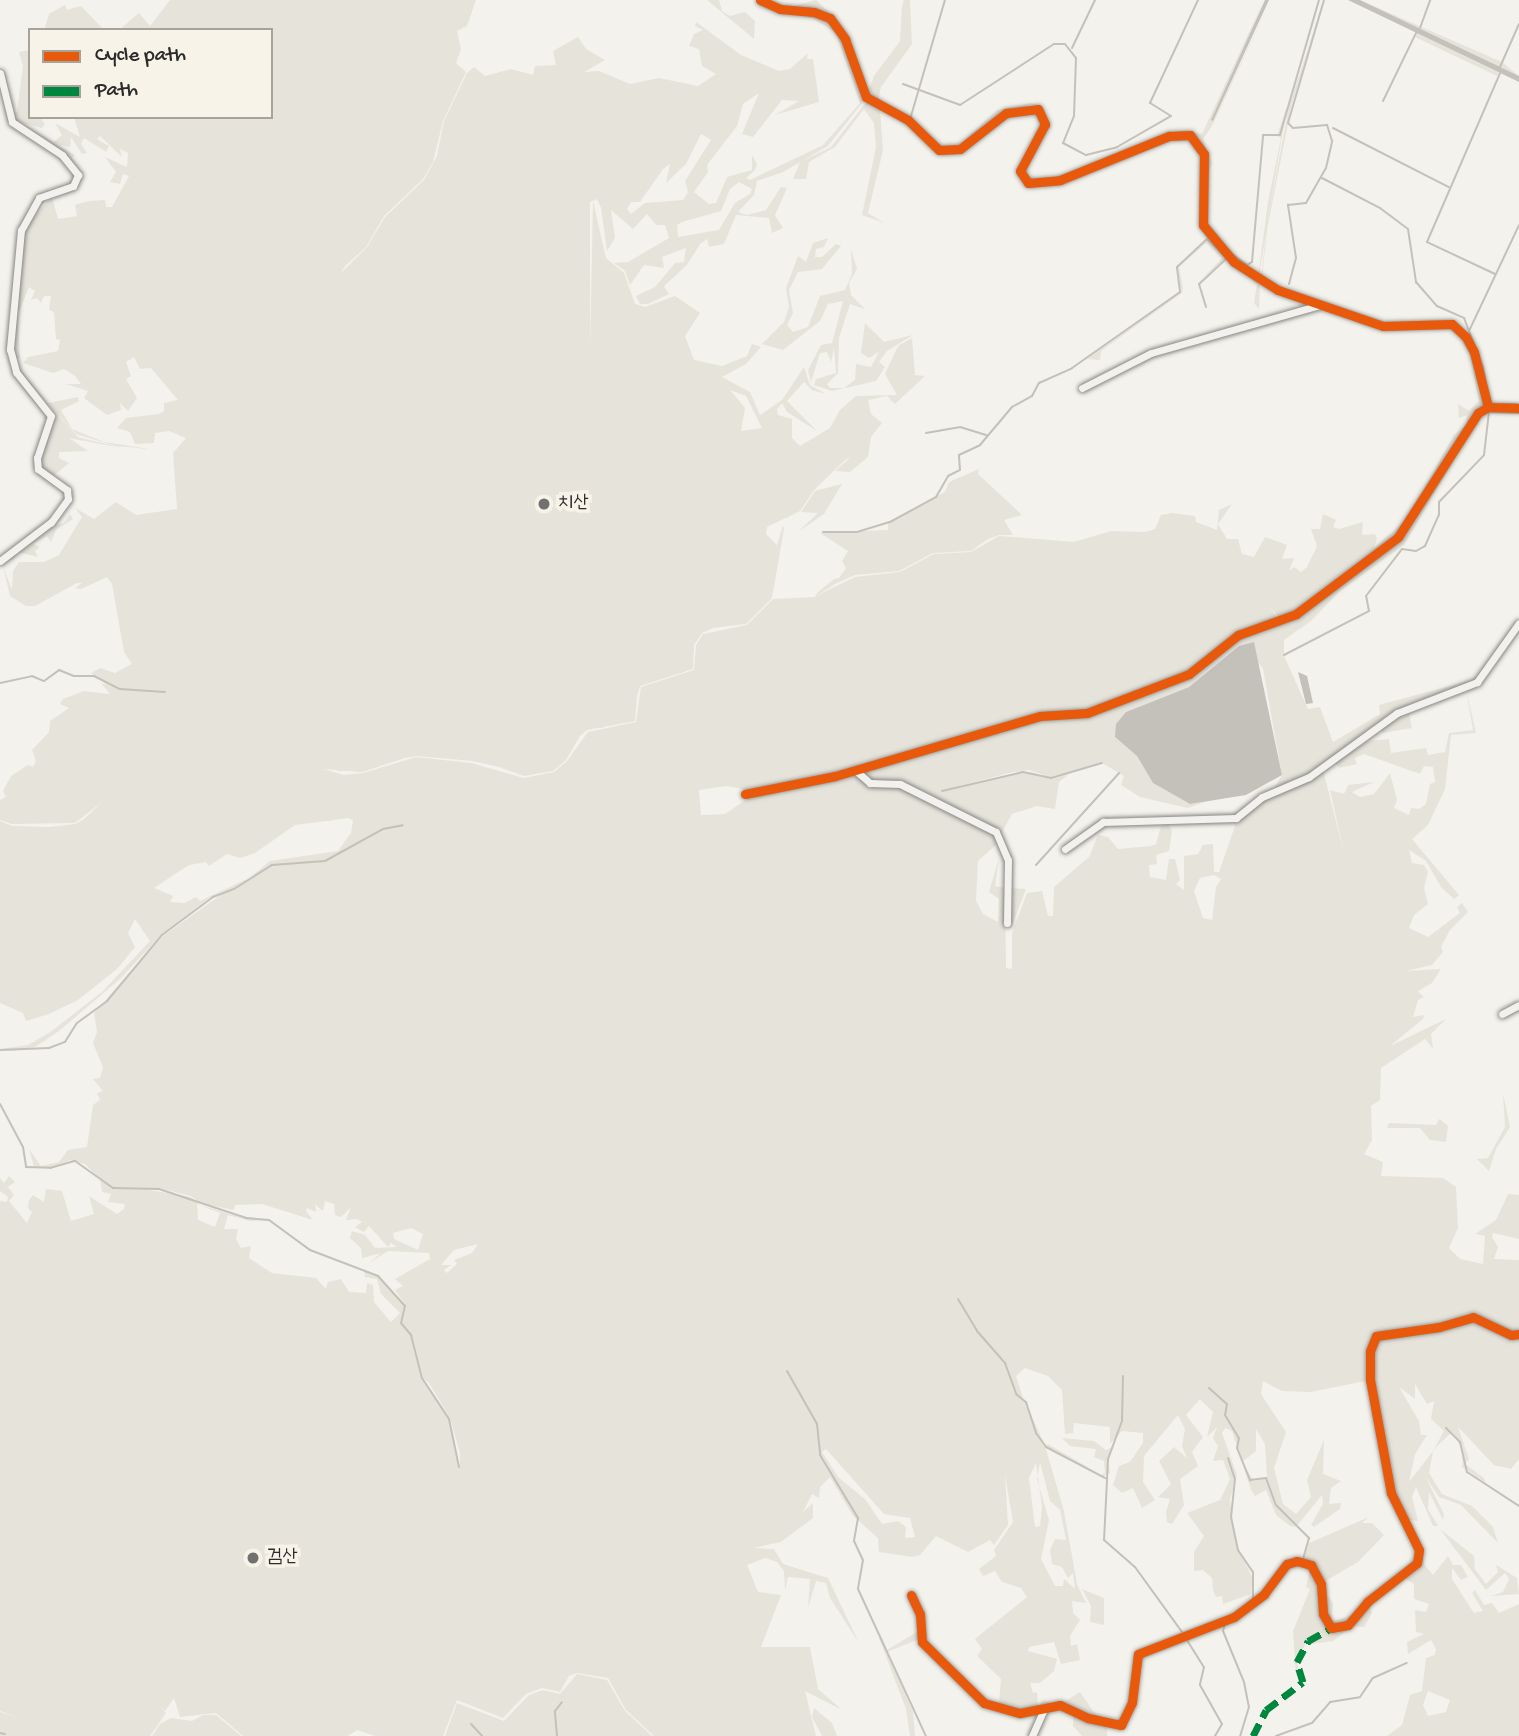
<!DOCTYPE html>
<html>
<head>
<meta charset="utf-8">
<style>
  body { margin:0 }
  #map { position:relative; width:1519px; height:1736px; overflow:hidden; background:#f4f2ec; font-family:"Gochi Hand","Poor Story",sans-serif }
  div>[style] { position:absolute }
  .green>* { inset:0; background:#e6e3da }
  .water>* { inset:0; background:#c4c1ba }
  .stream>* { height:2px; margin:-1px; padding:0 1px; transform-origin:1px; border-radius:1px; background:#c4c1ba }
  .roads { filter:drop-shadow(0 0 2px #858582) drop-shadow(0 0 2px #858582) }
  .minor>* { height:7px; margin:-3.5px; padding:0 3.5px; transform-origin:3.5px; border-radius:3.5px; background:#f2f1ed }
  .quiet>* { height:7px; margin-top:-3.5px; transform-origin:0; background:repeating-linear-gradient(90deg,#00873e 0 14px,transparent 0 21px) }
  .cycleway>* { height:9px; margin:-4.5px; padding:0 4.5px; transform-origin:4.5px; border-radius:4.5px; background:#e8590c }
  .dots>* { width:19px; height:19px; translate:-50% -50%; box-sizing:border-box; border:4px solid #f7f3e8; border-radius:50% }
  span { translate:-50% -50%; white-space:nowrap; text-align:center; line-height:1.15; -webkit-text-stroke:7px #f7f3e8; paint-order:stroke }
  .poi-label { font-size:19px; color:#2b2b2b }
  .left { translate:0 -50%; text-align:left }
  .legend { position:absolute; left:28px; top:28px; width:245px; height:91px; box-sizing:border-box; background:#f7f3e8; border:2px solid #a5a39c; margin:0; padding:9px 12px; list-style:none; font-size:21px; color:#2b2b2b }
  .legend li { display:flex; align-items:center; gap:14px; height:35px }
  .legend b { width:35px; border:2px solid #a5a39c }
</style>
</head>
<body>
<div id="map">
  <div class="green">
    <i style="clip-path:polygon(evenodd,170px 0,476px 0,467px 26px,457px 31px,461px 49px,456px 63px,466px 72px,443px 121px,433px 162px,423px 179px,384px 216px,366px 247px,345px 266px,340px 274px,367px 247px,385px 217px,424px 180px,437px 156px,444px 121px,467px 73px,474px 67px,485px 76px,511px 69px,533px 75px,535px 66px,556px 65px,553px 51px,578px 37px,586px 49px,605px 60px,584px 72px,599px 71px,630px 84px,659px 78px,698px 86px,716px 74px,702px 66px,699px 49px,689px 46px,694px 34px,703px 30px,695px 26px,696px 22px,741px 55px,779px 71px,790px 69px,808px 53px,807px 59px,813px 59px,819px 102px,775px 115px,799px 101px,782px 100px,753px 137px,742px 134px,759px 93px,743px 104px,737px 126px,707px 165px,708px 172px,694px 192px,709px 204px,716px 203px,727px 177px,752px 170px,752px 155px,757px 164px,755px 170px,746px 178px,750px 180px,823px 145px,860px 103px,836px 33px,814px 19px,775px 11px,754px 0,780px 11px,819px 14px,819px 19px,823px 16px,834px 24px,866px 98px,828px 146px,783px 172px,757px 181px,754px 195px,738px 212px,747px 215px,766px 210px,781px 187px,787px 188px,775px 215px,783px 228px,772px 233px,769px 218px,736px 215px,724px 244px,709px 247px,707px 239px,700px 244px,687px 265px,664px 286px,669px 294px,648px 304px,640px 304px,636px 296px,655px 287px,675px 263px,684px 262px,686px 248px,662px 257px,664px 268px,644px 265px,630px 285px,625px 271px,614px 263px,628px 262px,669px 238px,665px 225px,656px 225px,647px 214px,633px 229px,611px 210px,615px 238px,607px 251px,601px 208px,597px 199px,590px 202px,590px 349px,593px 201px,606px 258px,624px 273px,635px 304px,645px 307px,675px 296px,700px 313px,685px 336px,694px 360px,722px 366px,747px 356px,752px 344px,761px 347px,746px 364px,722px 377px,750px 392px,760px 415px,782px 400px,804px 367px,810px 385px,826px 394px,812px 390px,804px 382px,787px 401px,817px 431px,787px 412px,782px 403px,777px 409px,778px 415px,792px 419px,792px 438px,800px 446px,830px 428px,840px 410px,856px 396px,897px 395px,885px 374px,898px 346px,912px 338px,915px 375px,925px 376px,895px 404px,887px 396px,868px 400px,871px 414px,882px 423px,871px 437px,868px 457px,850px 472px,835px 471px,851px 457px,845px 460px,814px 490px,800px 511px,767px 527px,766px 534px,777px 545px,783px 525px,784px 529px,772px 598px,746px 624px,713px 628px,702px 633px,694px 645px,693px 669px,640px 686px,637px 696px,635px 721px,587px 730px,580px 736px,566px 760px,553px 771px,524px 776px,499px 767px,472px 761px,416px 756px,405px 758px,362px 772px,324px 769px,343px 775px,363px 773px,416px 757px,471px 763px,524px 778px,554px 772px,567px 761px,588px 732px,636px 722px,641px 687px,694px 670px,696px 645px,703px 634px,747px 625px,773px 599px,815px 597px,817px 593px,834px 579px,839px 578px,846px 568px,842px 561px,848px 551px,820px 533px,888px 530px,888px 522px,945px 492px,949px 482px,979px 469px,978px 474px,1022px 515px,1004px 520px,1013px 535px,999px 535px,988px 539px,971px 551px,933px 553px,899px 571px,855px 575px,837px 583px,816px 596px,855px 577px,900px 572px,934px 554px,971px 552px,999px 536px,1074px 542px,1111px 531px,1145px 532px,1155px 529px,1161px 515px,1172px 513px,1195px 516px,1196px 522px,1217px 530px,1219px 510px,1232px 504px,1218px 524px,1227px 539px,1238px 539px,1242px 554px,1254px 557px,1265px 537px,1287px 545px,1282px 559px,1294px 558px,1289px 571px,1294px 567px,1301px 572px,1307px 567px,1317px 546px,1311px 529px,1320px 529px,1323px 514px,1336px 520px,1333px 527px,1339px 529px,1363px 522px,1362px 535px,1375px 534px,1377px 539px,1374px 548px,1407px 519px,1454px 435px,1466px 425px,1467px 415px,1459px 418px,1458px 404px,1469px 411px,1479px 401px,1470px 355px,1455px 329px,1394px 331px,1356px 318px,1393px 329px,1447px 324px,1461px 332px,1480px 370px,1486px 406px,1477px 412px,1399px 534px,1295px 613px,1281px 621px,1270px 606px,1279px 622px,1238px 635px,1196px 670px,1162px 687px,1100px 708px,1040px 715px,784px 786px,757px 791px,726px 786px,699px 790px,701px 815px,725px 814px,751px 796px,851px 774px,872px 785px,895px 784px,909px 790px,994px 832px,999px 842px,978px 861px,976px 901px,983px 914px,998px 922px,999px 899px,989px 892px,999px 858px,995px 886px,1005px 888px,1006px 968px,1012px 969px,1012px 933px,1027px 893px,1042px 891px,1048px 916px,1053px 916px,1054px 887px,1089px 857px,1098px 835px,1108px 837px,1118px 849px,1151px 846px,1156px 844px,1162px 823px,1168px 823px,1172px 831px,1169px 851px,1156px 855px,1157px 864px,1149px 865px,1150px 877px,1166px 880px,1169px 859px,1175px 859px,1180px 880px,1176px 884px,1184px 890px,1184px 856px,1198px 854px,1203px 845px,1213px 844px,1214px 872px,1219px 872px,1237px 820px,1272px 793px,1323px 770px,1344px 853px,1330px 790px,1344px 794px,1348px 785px,1374px 782px,1352px 792px,1360px 797px,1374px 794px,1390px 773px,1397px 800px,1394px 808px,1409px 815px,1411px 808px,1419px 809px,1426px 804px,1430px 784px,1435px 782px,1433px 767px,1424px 766px,1420px 774px,1364px 754px,1355px 758px,1357px 764px,1339px 768px,1335px 762px,1368px 741px,1389px 739px,1391px 753px,1426px 748px,1428px 755px,1445px 752px,1449px 733px,1473px 730px,1466px 689px,1476px 733px,1451px 735px,1445px 789px,1428px 825px,1412px 839px,1459px 895px,1454px 899px,1441px 887px,1426px 861px,1409px 850px,1412px 863px,1424px 865px,1428px 872px,1424px 888px,1428px 904px,1414px 915px,1409px 928px,1428px 937px,1460px 913px,1457px 907px,1462px 903px,1468px 912px,1450px 930px,1441px 947px,1443px 952px,1432px 965px,1406px 971px,1441px 969px,1432px 983px,1418px 991px,1424px 997px,1418px 1000px,1413px 1017px,1424px 1015px,1423px 1019px,1390px 1046px,1446px 1019px,1431px 1034px,1433px 1049px,1425px 1039px,1381px 1068px,1380px 1100px,1371px 1106px,1372px 1140px,1364px 1154px,1383px 1162px,1381px 1176px,1443px 1178px,1456px 1187px,1458px 1228px,1449px 1248px,1460px 1259px,1483px 1264px,1485px 1236px,1475px 1234px,1496px 1220px,1508px 1194px,1519px 1195px,1519px 1239px,1493px 1233px,1492px 1237px,1498px 1247px,1494px 1259px,1519px 1260px,1519px 1333px,1511px 1335px,1479px 1318px,1473px 1317px,1439px 1327px,1393px 1331px,1379px 1334px,1376px 1335px,1370px 1343px,1369px 1372px,1372px 1343px,1379px 1335px,1439px 1328px,1473px 1318px,1511px 1336px,1519px 1334px,1519px 1459px,1511px 1469px,1494px 1465px,1458px 1427px,1469px 1459px,1465px 1464px,1484px 1478px,1486px 1483px,1462px 1467px,1463px 1451px,1452px 1432px,1434px 1449px,1444px 1431px,1431px 1419px,1434px 1401px,1427px 1404px,1415px 1384px,1415px 1399px,1399px 1387px,1419px 1421px,1421px 1435px,1427px 1435px,1415px 1454px,1409px 1482px,1433px 1451px,1429px 1473px,1442px 1494px,1472px 1506px,1493px 1527px,1498px 1543px,1461px 1505px,1439px 1497px,1425px 1476px,1444px 1514px,1443px 1520px,1429px 1492px,1428px 1509px,1438px 1526px,1433px 1526px,1416px 1487px,1412px 1497px,1418px 1521px,1409px 1520px,1398px 1508px,1370px 1380px,1311px 1392px,1282px 1391px,1263px 1381px,1261px 1394px,1286px 1432px,1274px 1468px,1283px 1504px,1296px 1514px,1311px 1497px,1307px 1480px,1324px 1440px,1323px 1474px,1341px 1481px,1331px 1488px,1329px 1504px,1341px 1503px,1340px 1509px,1314px 1527px,1311px 1525px,1323px 1504px,1322px 1495px,1296px 1527px,1290px 1526px,1276px 1515px,1266px 1490px,1255px 1496px,1251px 1490px,1232px 1431px,1225px 1428px,1222px 1433px,1237px 1475px,1230px 1500px,1236px 1544px,1253px 1579px,1251px 1594px,1223px 1604px,1222px 1596px,1216px 1597px,1213px 1590px,1212px 1578px,1203px 1570px,1194px 1571px,1194px 1552px,1204px 1536px,1187px 1513px,1220px 1500px,1230px 1479px,1223px 1460px,1213px 1461px,1218px 1446px,1213px 1438px,1217px 1427px,1207px 1437px,1213px 1412px,1200px 1399px,1186px 1415px,1203px 1437px,1192px 1452px,1198px 1466px,1180px 1479px,1184px 1505px,1172px 1524px,1167px 1522px,1166px 1512px,1170px 1499px,1158px 1497px,1171px 1484px,1159px 1461px,1174px 1447px,1187px 1458px,1182px 1446px,1185px 1429px,1178px 1415px,1144px 1456px,1143px 1482px,1155px 1500px,1142px 1508px,1133px 1488px,1122px 1493px,1113px 1485px,1119px 1466px,1130px 1462px,1143px 1443px,1143px 1433px,1122px 1431px,1110px 1444px,1110px 1427px,1074px 1423px,1073px 1433px,1065px 1434px,1062px 1390px,1048px 1376px,1025px 1368px,1016px 1376px,1023px 1398px,1018px 1397px,1025px 1401px,1045px 1446px,1064px 1511px,1077px 1584px,1086px 1603px,1072px 1601px,1073px 1613px,1080px 1620px,1070px 1636px,1071px 1646px,1077px 1644px,1080px 1660px,1061px 1664px,1054px 1642px,1029px 1647px,1028px 1651px,1057px 1659px,1054px 1671px,1040px 1683px,1030px 1683px,1033px 1693px,1037px 1692px,1038px 1708px,1020px 1712px,991px 1705px,999px 1702px,1001px 1679px,977px 1656px,982px 1649px,975px 1639px,1027px 1597px,1021px 1588px,1002px 1582px,995px 1571px,983px 1576px,979px 1569px,996px 1556px,994px 1550px,1013px 1522px,1005px 1475px,1008px 1525px,994px 1545px,990px 1540px,968px 1552px,936px 1536px,920px 1555px,913px 1557px,879px 1552px,878px 1538px,853px 1516px,830px 1477px,820px 1487px,819px 1498px,812px 1494px,803px 1512px,813px 1503px,813px 1518px,781px 1542px,753px 1548px,774px 1549px,783px 1564px,828px 1578px,859px 1643px,830px 1598px,826px 1583px,816px 1581px,808px 1608px,810px 1579px,788px 1577px,785px 1590px,784px 1571px,777px 1562px,765px 1558px,747px 1565px,758px 1592px,781px 1595px,761px 1647px,810px 1647px,818px 1689px,842px 1710px,805px 1691px,816px 1736px,654px 1736px,626px 1710px,608px 1678px,577px 1673px,569px 1676px,560px 1692px,542px 1688px,526px 1694px,503px 1718px,457px 1700px,443px 1736px,375px 1736px,357px 1730px,348px 1736px,243px 1736px,216px 1713px,180px 1717px,174px 1698px,165px 1711px,159px 1706px,166px 1713px,150px 1736px,0 1736px,0 1712px,22px 1719px,0 1711px,0 1201px,7px 1202px,8px 1197px,0 1191px,0 1178px,4px 1183px,9px 1176px,15px 1182px,8px 1187px,14px 1195px,9px 1201px,27px 1223px,32px 1212px,28px 1208px,29px 1200px,33px 1195px,44px 1202px,46px 1189px,62px 1191px,71px 1221px,94px 1214px,89px 1196px,117px 1214px,124px 1209px,125px 1204px,108px 1202px,111px 1194px,102px 1192px,100px 1179px,85px 1164px,70px 1160px,50px 1168px,34px 1167px,29px 1149px,41px 1166px,59px 1162px,68px 1150px,87px 1147px,93px 1105px,100px 1100px,97px 1093px,103px 1091px,93px 1079px,100px 1078px,103px 1067px,93px 1043px,97px 1032px,94px 1013px,163px 936px,222px 894px,209px 898px,161px 935px,120px 979px,59px 1031px,35px 1047px,11px 1051px,0 1049px,28px 1045px,49px 1033px,102px 992px,150px 941px,135px 919px,128px 933px,135px 947px,117px 969px,78px 1000px,49px 1014px,26px 1021px,23px 1013px,0 1003px,0 821px,12px 826px,50px 827px,75px 824px,83px 820px,102px 802px,75px 823px,12px 824px,0 820px,0 800px,6px 797px,3px 791px,11px 776px,28px 765px,33px 767px,36px 761px,32px 750px,49px 732px,50px 721px,69px 708px,60px 704px,63px 699px,84px 691px,110px 694px,101px 683px,107px 685px,91px 673px,100px 668px,115px 673px,132px 664px,124px 652px,112px 584px,107px 577px,81px 589px,75px 588px,82px 583px,77px 583px,35px 606px,26px 606px,10px 596px,3px 566px,12px 590px,13px 571px,19px 562px,44px 562px,59px 555px,82px 517px,75px 508px,94px 519px,116px 502px,136px 515px,177px 509px,173px 453px,186px 438px,169px 431px,155px 433px,154px 443px,135px 444px,130px 432px,117px 428px,126px 418px,159px 414px,164px 411px,164px 403px,178px 400px,151px 368px,140px 369px,134px 357px,126px 362px,131px 376px,126px 379px,137px 398px,128px 411px,120px 403px,121px 410px,107px 415px,84px 398px,88px 391px,66px 384px,81px 384px,75px 376px,64px 369px,53px 373px,23px 363px,28px 357px,58px 351px,60px 340px,56px 339px,54px 312px,49px 310px,51px 296px,44px 296px,41px 303px,37px 298px,31px 300px,35px 291px,29px 287px,18px 315px,20px 359px,15px 357px,20px 370px,48px 403px,78px 397px,79px 401px,61px 410px,72px 429px,104px 442px,150px 449px,116px 446px,76px 434px,17px 370px,12px 342px,23px 228px,41px 198px,76px 187px,80px 178px,62px 154px,19px 127px,10px 114px,17px 112px,23px 66px,19px 52px,29px 50px,30px 44px,30px 117px,40px 117px,45px 124px,42px 128px,18px 122px,54px 142px,62px 135px,55px 123px,80px 137px,74px 117px,271px 117px,271px 30px,119px 30px,139px 13px,150px 26px,170px 0,701px 134px,711px 140px,685px 181px,688px 192px,683px 200px,645px 203px,631px 214px,627px 209px,631px 202px,640px 202px,663px 169px,670px 164px,666px 183px,686px 164px,701px 134px,170px 0,100px 136px,122px 157px,120px 149px,128px 153px,127px 167px,105px 157px,116px 172px,110px 182px,120px 184px,123px 174px,129px 176px,112px 207px,106px 207px,105px 200px,89px 201px,75px 205px,77px 216px,58px 219px,52px 197px,24px 228px,42px 199px,77px 187px,81px 181px,72px 158px,75px 155px,56px 144px,70px 147px,71px 137px,82px 154px,87px 153px,81px 144px,84px 138px,106px 152px,109px 146px,97px 139px,100px 136px,170px 0,739px 182px,752px 189px,750px 194px,735px 203px,719px 230px,678px 237px,677px 225px,682px 222px,721px 211px,730px 189px,739px 182px,170px 0,730px 390px,746px 396px,762px 428px,741px 431px,745px 408px,730px 390px,170px 0,348px 818px,353px 820px,351px 833px,338px 851px,270px 861px,249px 878px,200px 901px,196px 897px,185px 903px,170px 902px,173px 896px,154px 888px,189px 865px,206px 862px,209px 866px,227px 854px,240px 858px,255px 853px,295px 825px,348px 818px,170px 0,1214px 875px,1221px 879px,1216px 887px,1212px 920px,1203px 918px,1194px 891px,1200px 878px,1214px 875px,170px 0,159px 1188px,191px 1196px,200px 1203px,234px 1210px,235px 1205px,262px 1204px,313px 1220px,306px 1211px,307px 1208px,316px 1212px,315px 1204px,323px 1211px,325px 1201px,334px 1204px,335px 1215px,341px 1217px,351px 1207px,346px 1220px,357px 1219px,362px 1222px,355px 1227px,364px 1232px,369px 1226px,388px 1247px,391px 1243px,397px 1247px,375px 1248px,365px 1235px,352px 1231px,350px 1238px,361px 1248px,362px 1258px,381px 1253px,368px 1264px,388px 1251px,429px 1253px,430px 1259px,395px 1279px,403px 1286px,395px 1290px,406px 1306px,402px 1323px,412px 1335px,423px 1378px,429px 1383px,450px 1418px,460px 1453px,460px 1469px,449px 1419px,422px 1378px,411px 1336px,400px 1323px,405px 1306px,378px 1276px,364px 1269px,365px 1277px,377px 1279px,381px 1294px,400px 1313px,391px 1322px,374px 1302px,373px 1285px,367px 1283px,366px 1293px,349px 1292px,341px 1279px,328px 1282px,326px 1289px,316px 1278px,272px 1273px,249px 1258px,251px 1246px,241px 1248px,236px 1239px,238px 1229px,224px 1229px,228px 1215px,250px 1221px,268px 1220px,246px 1219px,200px 1205px,191px 1197px,143px 1189px,159px 1188px,170px 0,197px 1204px,220px 1213px,215px 1227px,198px 1220px,197px 1204px,170px 0,411px 1228px,423px 1234px,418px 1250px,394px 1239px,393px 1233px,411px 1228px,170px 0,478px 1244px,472px 1253px,454px 1260px,457px 1264px,447px 1273px,444px 1270px,451px 1265px,441px 1265px,454px 1250px,478px 1244px,170px 0,1256px 1429px,1265px 1444px,1267px 1478px,1254px 1481px,1242px 1462px,1256px 1451px,1256px 1429px,170px 0,826px 1449px,884px 1514px,910px 1518px,915px 1537px,905px 1538px,906px 1527px,898px 1521px,882px 1524px,865px 1499px,839px 1478px,822px 1452px,826px 1449px,170px 0,1040px 1462px,1050px 1501px,1060px 1510px,1066px 1540px,1055px 1539px,1050px 1550px,1052px 1564px,1062px 1567px,1068px 1578px,1073px 1573px,1075px 1589px,1064px 1579px,1063px 1586px,1055px 1586px,1041px 1559px,1049px 1520px,1037px 1479px,1040px 1462px,170px 0,1036px 1463px,1042px 1507px,1040px 1526px,1035px 1527px,1029px 1478px,1036px 1463px)"></i>
    <i style="clip-path:polygon(707px 0,719px 0,722px 11px,730px 16px,745px 12px,755px 21px,754px 39px)"></i>
    <i style="clip-path:polygon(762px 0,790px 7px,816px 0,834px 17px,845px 33px,868px 93px,874px 76px,900px 41px,902px 6px,904px 0,910px 0,912px 44px,881px 87px,878px 102px,905px 114px,928px 138px,946px 148px,959px 145px,997px 110px,1030px 103px,1040px 105px,1045px 111px,1048px 124px,1023px 171px,1026px 179px,1038px 181px,1077px 171px,1163px 134px,1183px 131px,1202px 134px,1264px 0,1213px 121px,1271px 0,1212px 126px,1203px 139px,1212px 163px,1206px 179px,1206px 226px,1227px 251px,1256px 274px,1259px 270px,1268px 202px,1281px 138px,1277px 136px,1321px 0,1287px 106px,1259px 275px,1256px 278px,1225px 252px,1206px 229px,1205px 154px,1194px 136px,1169px 134px,1060px 179px,1038px 183px,1028px 182px,1023px 177px,1022px 166px,1046px 125px,1039px 108px,1009px 110px,963px 146px,955px 150px,940px 149px,927px 139px,909px 119px,867px 96px,835px 21px,820px 12px,781px 8px)"></i>
    <i style="clip-path:polygon(1324px 0,1291px 108px,1267px 230px,1262px 278px,1280px 289px,1261px 280px,1266px 230px,1289px 106px)"></i>
    <i style="clip-path:polygon(1360px 0,1502px 62px,1519px 76px,1500px 67px)"></i>
    <i style="clip-path:polygon(65px 5px,67px 10px,81px 6px,104px 30px,44px 30px,49px 14px)"></i>
    <i style="clip-path:polygon(1417px 33px,1499px 73px,1497px 76px,1415px 37px)"></i>
    <i style="clip-path:polygon(867px 101px,903px 119px,943px 154px,908px 124px,880px 110px,883px 150px,868px 213px,884px 223px,862px 215px,876px 147px,874px 123px,864px 109px,835px 147px,809px 162px,806px 179px,793px 179px,800px 162px,831px 147px)"></i>
    <i style="clip-path:polygon(1190px 136px,1197px 141px,1203px 155px,1204px 230px,1260px 285px,1259px 309px,1254px 303px,1257px 284px,1214px 247px,1226px 258px,1198px 283px,1222px 258px,1206px 243px,1179px 267px,1183px 288px,1182px 293px,1101px 351px,1100px 360px,1087px 359px,1181px 293px,1178px 267px,1207px 240px,1200px 226px,1201px 154px,1194px 141px,1172px 138px,1125px 158px,1118px 159px,1170px 137px)"></i>
    <i style="clip-path:polygon(828px 238px,824px 247px,816px 249px,815px 257px,822px 257px,836px 244px,841px 246px,822px 269px,798px 272px,789px 290px,793px 313px,787px 325px,793px 332px,808px 327px,820px 296px,845px 290px,852px 274px,851px 249px,857px 269px,849px 283px,851px 295px,865px 309px,850px 304px,839px 338px,838px 373px,827px 384px,830px 388px,844px 388px,855px 380px,856px 364px,871px 367px,879px 352px,869px 358px,861px 353px,865px 323px,884px 342px,913px 335px,887px 351px,879px 362px,885px 367px,876px 381px,832px 391px,814px 385px,816px 379px,836px 373px,834px 348px,831px 362px,827px 352px,820px 353px,811px 382px,808px 370px,821px 345px,832px 343px,843px 301px,828px 304px,820px 321px,783px 350px,762px 344px,784px 322px,789px 307px,786px 288px,798px 256px,806px 262px,813px 243px)"></i>
    <i style="clip-path:polygon(1486px 409px,1519px 410px,1519px 413px,1481px 414px,1404px 545px,1340px 591px,1311px 621px,1284px 640px,1284px 656px,1308px 709px,1320px 707px,1333px 742px,1380px 714px,1379px 705px,1475px 679px,1519px 617px,1476px 681px,1407px 706px,1368px 730px,1368px 737px,1306px 778px,1274px 789px,1282px 775px,1263px 669px,1247px 646px,1239px 646px,1189px 687px,1126px 712px,1115px 737px,1137px 756px,1153px 783px,1190px 804px,1205px 802px,1188px 808px,1140px 797px,1121px 785px,1124px 776px,1102px 763px,1050px 777px,1029px 770px,1013px 772px,940px 791px,1014px 774px,1031px 772px,1051px 779px,1069px 774px,1059px 782px,1055px 809px,1037px 806px,1012px 814px,1001px 834px,916px 789px,873px 781px,864px 774px,865px 769px,1044px 718px,1081px 717px,1160px 691px,1190px 676px,1239px 638px,1298px 615px,1402px 536px,1477px 418px)"></i>
    <i style="clip-path:polygon(50px 412px,57px 414px,78px 437px,122px 448px,69px 438px,88px 451px,59px 452px,59px 458px,69px 463px,52px 477px,67px 486px,71px 496px,68px 507px,54px 525px,64px 523px,70px 514px,73px 519px,56px 530px,51px 542px,47px 536px,33px 544px,40px 547px,35px 551px,38px 557px,17px 552px,14px 559px,3px 563px,12px 549px,48px 526px,69px 501px,68px 489px,46px 476px,39px 465px,52px 425px)"></i>
    <i style="clip-path:polygon(842px 484px,824px 514px,798px 532px,818px 513px,801px 512px,815px 491px)"></i>
    <i style="clip-path:polygon(1408px 710px,1412px 728px,1382px 733px,1382px 727px)"></i>
    <i style="clip-path:polygon(1010px 888px,1026px 889px,1011px 928px,1009px 927px)"></i>
    <i style="clip-path:polygon(1503px 1093px,1510px 1127px,1496px 1149px,1489px 1171px,1477px 1159px,1488px 1158px,1505px 1127px)"></i>
    <i style="clip-path:polygon(1439px 1119px,1448px 1126px,1446px 1142px,1430px 1140px,1420px 1128px,1387px 1128px,1389px 1123px,1436px 1125px)"></i>
    <i style="clip-path:polygon(1062px 1438px,1094px 1441px,1106px 1450px,1112px 1447px,1108px 1459px,1110px 1473px,1101px 1477px,1046px 1447px,1048px 1444px,1101px 1475px,1105px 1473px,1104px 1461px,1094px 1457px,1096px 1449px,1070px 1446px)"></i>
    <i style="clip-path:polygon(1369px 1517px,1362px 1523px,1372px 1523px,1384px 1535px,1358px 1562px,1322px 1583px,1303px 1560px,1309px 1543px)"></i>
    <i style="clip-path:polygon(1440px 1529px,1474px 1556px,1475px 1569px,1486px 1584px,1498px 1572px,1496px 1565px,1517px 1578px,1519px 1594px,1491px 1596px,1503px 1592px,1509px 1579px,1505px 1573px,1486px 1590px)"></i>
    <i style="clip-path:polygon(evenodd,1423px 1549px,1424px 1564px,1433px 1575px,1448px 1556px,1453px 1565px,1461px 1565px,1468px 1577px,1461px 1580px,1452px 1568px,1452px 1579px,1474px 1613px,1483px 1611px,1472px 1593px,1475px 1590px,1484px 1605px,1492px 1603px,1499px 1613px,1519px 1604px,1519px 1736px,1387px 1736px,1402px 1725px,1410px 1695px,1422px 1691px,1426px 1658px,1435px 1655px,1436px 1649px,1431px 1640px,1408px 1654px,1407px 1642px,1424px 1634px,1416px 1632px,1415px 1610px,1426px 1612px,1429px 1604px,1414px 1599px,1414px 1584px,1404px 1578px,1369px 1603px,1372px 1613px,1364px 1627px,1353px 1626px,1333px 1641px,1305px 1645px,1297px 1662px,1301px 1684px,1296px 1674px,1293px 1631px,1310px 1589px,1306px 1587px,1311px 1566px,1322px 1593px,1323px 1589px,1333px 1603px,1332px 1622px,1351px 1615px,1366px 1602px,1342px 1626px,1328px 1625px,1322px 1609px,1324px 1622px,1330px 1628px,1342px 1627px,1353px 1621px,1367px 1602px,1394px 1581px,1415px 1567px,1423px 1549px,1428px 1691px,1450px 1700px,1446px 1712px,1428px 1716px,1423px 1705px,1428px 1691px)"></i>
    <i style="clip-path:polygon(1082px 1589px,1104px 1598px,1104px 1625px,1090px 1622px,1091px 1606px)"></i>
    <i style="clip-path:polygon(920px 1630px,919px 1639px,887px 1652px,913px 1712px,915px 1736px,910px 1736px,906px 1709px,879px 1638px,880px 1634px,887px 1650px)"></i>
    <i style="clip-path:polygon(577px 1674px,607px 1680px,625px 1711px,652px 1736px,445px 1736px,457px 1703px,504px 1721px,529px 1695px,543px 1690px,560px 1694px)"></i>
    <i style="clip-path:polygon(1080px 1692px,1093px 1711px,1107px 1722px,1061px 1704px)"></i>
    <i style="clip-path:polygon(814px 1708px,832px 1723px,837px 1736px,822px 1736px,812px 1717px)"></i>
    <i style="clip-path:polygon(203px 1715px,216px 1715px,241px 1736px,152px 1736px,160px 1724px,171px 1718px,192px 1721px)"></i>
    <i style="clip-path:polygon(1073px 1715px,1107px 1723px,1107px 1736px,1082px 1736px,1073px 1726px)"></i>
  </div>
  <div class="water">
    <i style="clip-path:polygon(1265px 0,1269px 0,1213px 121px,1211px 120px)"></i>
    <i style="clip-path:polygon(1348px 0,1360px 0,1519px 76px,1519px 82px)"></i>
    <i style="clip-path:polygon(1254px 642px,1282px 775px,1246px 795px,1190px 804px,1153px 783px,1137px 756px,1115px 737px,1116px 724px,1126px 712px,1189px 687px,1239px 646px)"></i>
    <i style="clip-path:polygon(1298px 672px,1307px 676px,1313px 703px,1306px 704px)"></i>
  </div>
  <div class="stream">
    <i style="left:1420px;top:28px;width:30px;rotate:-70deg"></i>
    <i style="left:1072px;top:48px;width:53px;rotate:-64.4deg"></i>
    <i style="left:1500px;top:67px;width:47px;rotate:-66.2deg"></i>
    <i style="left:903px;top:84px;width:61px;rotate:20.2deg"></i>
    <i style="left:960px;top:105px;width:112px;rotate:-33deg"></i>
    <i style="left:1054px;top:44px;width:11px"></i>
    <i style="left:1065px;top:44px;width:18px;rotate:52deg"></i>
    <i style="left:1076px;top:58px;width:58px;rotate:92deg"></i>
    <i style="left:1074px;top:116px;width:29px;rotate:112deg"></i>
    <i style="left:1063px;top:143px;width:26px;rotate:28deg"></i>
    <i style="left:1086px;top:155px;width:32px;rotate:-14deg"></i>
    <i style="left:1117px;top:147px;width:62px;rotate:-29.9deg"></i>
    <i style="left:1171px;top:116px;width:25px;rotate:-148deg"></i>
    <i style="left:1150px;top:103px;width:114px;rotate:-65deg"></i>
    <i style="left:1383px;top:101px;width:76px;rotate:-64.1deg"></i>
    <i style="left:911px;top:116px;width:121px;rotate:-73.7deg"></i>
    <i style="left:1333px;top:128px;width:130px;rotate:27deg"></i>
    <i style="left:1322px;top:178px;width:65px;rotate:27.3deg"></i>
    <i style="left:1380px;top:208px;width:35px;rotate:37deg"></i>
    <i style="left:1408px;top:229px;width:54px;rotate:81.4deg"></i>
    <i style="left:1416px;top:282px;width:32px;rotate:49deg"></i>
    <i style="left:1437px;top:306px;width:30px;rotate:24deg"></i>
    <i style="left:1464px;top:318px;width:53px;rotate:68.8deg"></i>
    <i style="left:1483px;top:367px;width:27px;rotate:80deg"></i>
    <i style="left:1232px;top:254px;width:19px;rotate:36deg"></i>
    <i style="left:1247px;top:265px;width:6px;rotate:-31deg"></i>
    <i style="left:1252px;top:262px;width:127px;rotate:-85deg"></i>
    <i style="left:1263px;top:135px;width:17px"></i>
    <i style="left:1280px;top:135px;width:141px;rotate:-73.9deg"></i>
    <i style="left:1495px;top:274px;width:75px;rotate:-154.8deg"></i>
    <i style="left:1427px;top:242px;width:184px;rotate:-66.6deg"></i>
    <i style="left:1289px;top:284px;width:27px;rotate:-75deg"></i>
    <i style="left:1296px;top:258px;width:54px;rotate:-98.6deg"></i>
    <i style="left:1288px;top:205px;width:18px;rotate:-6deg"></i>
    <i style="left:1306px;top:203px;width:40px;rotate:-60.3deg"></i>
    <i style="left:1326px;top:168px;width:28px;rotate:-77deg"></i>
    <i style="left:1332px;top:141px;width:17px;rotate:-107deg"></i>
    <i style="left:1327px;top:125px;width:34px;rotate:175deg"></i>
    <i style="left:1293px;top:128px;width:7px;rotate:-135deg"></i>
    <i style="left:1288px;top:123px;width:128px;rotate:-73.7deg"></i>
    <i style="left:1469px;top:331px;width:117px;rotate:-64.7deg"></i>
    <i style="left:1502px;top:404px;width:15px"></i>
    <i style="left:926px;top:433px;width:35px;rotate:-10deg"></i>
    <i style="left:960px;top:427px;width:28px;rotate:17deg"></i>
    <i style="left:823px;top:532px;width:34px"></i>
    <i style="left:857px;top:532px;width:34px;rotate:-17deg"></i>
    <i style="left:890px;top:522px;width:52px;rotate:-28.5deg"></i>
    <i style="left:936px;top:497px;width:24px;rotate:-60deg"></i>
    <i style="left:948px;top:476px;width:13px;rotate:-27deg"></i>
    <i style="left:960px;top:470px;width:15px;rotate:-94deg"></i>
    <i style="left:959px;top:455px;width:23px;rotate:-25deg"></i>
    <i style="left:980px;top:445px;width:50px;rotate:-49.9deg"></i>
    <i style="left:1012px;top:407px;width:23px;rotate:-29deg"></i>
    <i style="left:1032px;top:396px;width:15px;rotate:-62deg"></i>
    <i style="left:1039px;top:383px;width:36px;rotate:-24deg"></i>
    <i style="left:1072px;top:368px;width:132px;rotate:-35.1deg"></i>
    <i style="left:1180px;top:292px;width:25px;rotate:-97deg"></i>
    <i style="left:1177px;top:267px;width:41px;rotate:-43deg"></i>
    <i style="left:1207px;top:239px;width:28px;rotate:44deg"></i>
    <i style="left:1227px;top:258px;width:38px;rotate:137deg"></i>
    <i style="left:1199px;top:284px;width:24px;rotate:73deg"></i>
    <i style="left:1284px;top:655px;width:96px;rotate:-27.4deg"></i>
    <i style="left:1369px;top:611px;width:15px;rotate:-101deg"></i>
    <i style="left:1366px;top:596px;width:59px;rotate:-52.5deg"></i>
    <i style="left:1402px;top:549px;width:14px;rotate:8deg"></i>
    <i style="left:1416px;top:551px;width:10px;rotate:-29deg"></i>
    <i style="left:1425px;top:546px;width:34px;rotate:-66deg"></i>
    <i style="left:1439px;top:515px;width:13px;rotate:-90deg"></i>
    <i style="left:1439px;top:502px;width:65px;rotate:-46.2deg"></i>
    <i style="left:1484px;top:455px;width:43px;rotate:-83.4deg"></i>
    <i style="left:1489px;top:412px;width:30px;rotate:2deg"></i>
    <i style="left:0;top:683px;width:33px;rotate:-12deg"></i>
    <i style="left:32px;top:676px;width:13px;rotate:23deg"></i>
    <i style="left:44px;top:681px;width:19px;rotate:-36deg"></i>
    <i style="left:59px;top:670px;width:16px;rotate:22deg"></i>
    <i style="left:74px;top:676px;width:20px"></i>
    <i style="left:94px;top:676px;width:29px;rotate:27deg"></i>
    <i style="left:120px;top:689px;width:45px;rotate:3.8deg"></i>
    <i style="left:942px;top:791px;width:83px;rotate:-13.2deg"></i>
    <i style="left:1023px;top:772px;width:29px;rotate:12deg"></i>
    <i style="left:1051px;top:778px;width:53px;rotate:-16.4deg"></i>
    <i style="left:1036px;top:865px;width:124px;rotate:-47.9deg"></i>
    <i style="left:0;top:1050px;width:49px;rotate:-2.3deg"></i>
    <i style="left:49px;top:1048px;width:17px;rotate:-21deg"></i>
    <i style="left:65px;top:1042px;width:22px;rotate:-58deg"></i>
    <i style="left:77px;top:1023px;width:37px;rotate:-36deg"></i>
    <i style="left:107px;top:1001px;width:86px;rotate:-50.2deg"></i>
    <i style="left:162px;top:935px;width:64px;rotate:-36.7deg"></i>
    <i style="left:213px;top:897px;width:22px;rotate:-21deg"></i>
    <i style="left:234px;top:889px;width:45px;rotate:-32.3deg"></i>
    <i style="left:272px;top:865px;width:53px;rotate:-4.3deg"></i>
    <i style="left:325px;top:861px;width:66px;rotate:-28.9deg"></i>
    <i style="left:383px;top:829px;width:20px;rotate:-11deg"></i>
    <i style="left:0;top:1104px;width:49px;rotate:61.9deg"></i>
    <i style="left:23px;top:1147px;width:20px;rotate:81deg"></i>
    <i style="left:26px;top:1167px;width:24px;rotate:2deg"></i>
    <i style="left:50px;top:1168px;width:26px;rotate:-16deg"></i>
    <i style="left:75px;top:1161px;width:47px;rotate:35.4deg"></i>
    <i style="left:113px;top:1188px;width:46px;rotate:1.2deg"></i>
    <i style="left:159px;top:1189px;width:92px;rotate:18.4deg"></i>
    <i style="left:246px;top:1218px;width:23px;rotate:5deg"></i>
    <i style="left:269px;top:1220px;width:51px;rotate:36.2deg"></i>
    <i style="left:310px;top:1250px;width:73px;rotate:20.9deg"></i>
    <i style="left:378px;top:1276px;width:40px;rotate:48deg"></i>
    <i style="left:405px;top:1306px;width:17px;rotate:103deg"></i>
    <i style="left:401px;top:1323px;width:16px;rotate:50deg"></i>
    <i style="left:411px;top:1335px;width:44px;rotate:75.7deg"></i>
    <i style="left:422px;top:1378px;width:49px;rotate:56.6deg"></i>
    <i style="left:449px;top:1419px;width:49px;rotate:78.2deg"></i>
    <i style="left:958px;top:1299px;width:37px;rotate:59deg"></i>
    <i style="left:977px;top:1331px;width:43px;rotate:48.8deg"></i>
    <i style="left:1005px;top:1363px;width:33px;rotate:70deg"></i>
    <i style="left:1016px;top:1394px;width:13px;rotate:39deg"></i>
    <i style="left:1026px;top:1402px;width:33px;rotate:72deg"></i>
    <i style="left:1036px;top:1433px;width:17px;rotate:54deg"></i>
    <i style="left:1046px;top:1447px;width:67px;rotate:27.7deg"></i>
    <i style="left:787px;top:1371px;width:61px;rotate:60.5deg"></i>
    <i style="left:817px;top:1424px;width:31px;rotate:84deg"></i>
    <i style="left:820px;top:1455px;width:74px;rotate:58.9deg"></i>
    <i style="left:858px;top:1518px;width:23px;rotate:100deg"></i>
    <i style="left:854px;top:1541px;width:21px;rotate:65deg"></i>
    <i style="left:863px;top:1560px;width:29px;rotate:100deg"></i>
    <i style="left:858px;top:1589px;width:162px;rotate:65.2deg"></i>
    <i style="left:1123px;top:1376px;width:45px;rotate:91.3deg"></i>
    <i style="left:1122px;top:1421px;width:40px;rotate:110.2deg"></i>
    <i style="left:1108px;top:1459px;width:81px;rotate:92.8deg"></i>
    <i style="left:1104px;top:1540px;width:41px;rotate:41.1deg"></i>
    <i style="left:1135px;top:1567px;width:80px;rotate:54.1deg"></i>
    <i style="left:1209px;top:1388px;width:24px;rotate:42deg"></i>
    <i style="left:1227px;top:1404px;width:11px;rotate:100deg"></i>
    <i style="left:1225px;top:1415px;width:27px;rotate:59deg"></i>
    <i style="left:1239px;top:1438px;width:10px;rotate:101deg"></i>
    <i style="left:1237px;top:1448px;width:35px;rotate:68deg"></i>
    <i style="left:1250px;top:1480px;width:16px;rotate:-7deg"></i>
    <i style="left:1266px;top:1478px;width:29px;rotate:70deg"></i>
    <i style="left:1276px;top:1505px;width:47px;rotate:45deg"></i>
    <i style="left:1309px;top:1538px;width:22px;rotate:106deg"></i>
    <i style="left:1446px;top:1428px;width:20px;rotate:45deg"></i>
    <i style="left:1460px;top:1442px;width:31px;rotate:77deg"></i>
    <i style="left:1467px;top:1472px;width:62px;rotate:33.2deg"></i>
    <i style="left:1228px;top:1458px;width:22px;rotate:72deg"></i>
    <i style="left:1235px;top:1479px;width:38px;rotate:96deg"></i>
    <i style="left:1231px;top:1517px;width:34px;rotate:78deg"></i>
    <i style="left:1238px;top:1550px;width:27px;rotate:56deg"></i>
    <i style="left:1253px;top:1572px;width:26px;rotate:90deg"></i>
    <i style="left:1225px;top:1624px;width:7px;rotate:106deg"></i>
    <i style="left:1223px;top:1631px;width:55px;rotate:67.6deg"></i>
    <i style="left:1244px;top:1682px;width:25px;rotate:79deg"></i>
    <i style="left:1249px;top:1707px;width:30px;rotate:107deg"></i>
    <i style="left:1185px;top:1637px;width:36px;rotate:58deg"></i>
    <i style="left:1204px;top:1667px;width:18px;rotate:103deg"></i>
    <i style="left:1200px;top:1685px;width:45px;rotate:60.6deg"></i>
    <i style="left:1222px;top:1724px;width:14px;rotate:120deg"></i>
    <i style="left:471px;top:1724px;width:16px;rotate:47deg"></i>
    <i style="left:0;top:1733px;width:5px;rotate:11deg"></i>
    <i style="left:557px;top:1736px;width:25px;rotate:-95deg"></i>
    <i style="left:555px;top:1711px;width:11px;rotate:-52deg"></i>
    <i style="left:1276px;top:1736px;width:38px;rotate:-20deg"></i>
    <i style="left:1312px;top:1723px;width:28px;rotate:-49deg"></i>
    <i style="left:1330px;top:1702px;width:30px;rotate:-9deg"></i>
    <i style="left:1360px;top:1697px;width:23px;rotate:-56deg"></i>
    <i style="left:1373px;top:1678px;width:37px;rotate:-24deg"></i>
  </div>
  <div class="roads">
    <div class="minor">
      <i style="left:760px;top:0;width:22px;rotate:24deg"></i>
      <i style="left:780px;top:9px;width:34px;rotate:5deg"></i>
      <i style="left:814px;top:12px;width:17px;rotate:21deg"></i>
      <i style="left:830px;top:18px;width:26px;rotate:54deg"></i>
      <i style="left:845px;top:39px;width:62px;rotate:70.1deg"></i>
      <i style="left:866px;top:97px;width:48px;rotate:28.7deg"></i>
      <i style="left:908px;top:120px;width:43px;rotate:44.1deg"></i>
      <i style="left:939px;top:150px;width:21px;rotate:-3deg"></i>
      <i style="left:960px;top:149px;width:58px;rotate:-38deg"></i>
      <i style="left:1006px;top:113px;width:32px;rotate:-7deg"></i>
      <i style="left:1038px;top:109px;width:17px;rotate:65deg"></i>
      <i style="left:1045px;top:124px;width:53px;rotate:118deg"></i>
      <i style="left:1020px;top:171px;width:14px;rotate:56deg"></i>
      <i style="left:1028px;top:183px;width:32px;rotate:-5deg"></i>
      <i style="left:1060px;top:180px;width:118px;rotate:-22deg"></i>
      <i style="left:1169px;top:136px;width:21px;rotate:-3deg"></i>
      <i style="left:1190px;top:135px;width:24px;rotate:54deg"></i>
      <i style="left:1204px;top:154px;width:71px;rotate:90.8deg"></i>
      <i style="left:1203px;top:225px;width:48px;rotate:50deg"></i>
      <i style="left:1234px;top:262px;width:52px;rotate:32.5deg"></i>
      <i style="left:1278px;top:290px;width:111px;rotate:18.9deg"></i>
      <i style="left:1383px;top:326px;width:69px;rotate:-1.7deg"></i>
      <i style="left:1452px;top:324px;width:19px;rotate:43deg"></i>
      <i style="left:1466px;top:337px;width:17px;rotate:62deg"></i>
      <i style="left:1474px;top:352px;width:57px;rotate:75.7deg"></i>
      <i style="left:1488px;top:407px;width:31px;rotate:2deg"></i>
      <i style="left:0;top:73px;width:50px;rotate:76.2deg"></i>
      <i style="left:12px;top:122px;width:60px;rotate:33.4deg"></i>
      <i style="left:62px;top:155px;width:26px;rotate:51deg"></i>
      <i style="left:78px;top:175px;width:12px;rotate:114deg"></i>
      <i style="left:73px;top:186px;width:36px;rotate:161deg"></i>
      <i style="left:39px;top:198px;width:37px;rotate:119deg"></i>
      <i style="left:21px;top:230px;width:120px;rotate:95.3deg"></i>
      <i style="left:10px;top:349px;width:24px;rotate:75deg"></i>
      <i style="left:16px;top:372px;width:56px;rotate:51.5deg"></i>
      <i style="left:51px;top:416px;width:44px;rotate:108.4deg"></i>
      <i style="left:37px;top:458px;width:11px;rotate:85deg"></i>
      <i style="left:38px;top:469px;width:36px;rotate:36deg"></i>
      <i style="left:67px;top:490px;width:9px;rotate:84deg"></i>
      <i style="left:68px;top:499px;width:29px;rotate:126deg"></i>
      <i style="left:51px;top:522px;width:64px;rotate:142.6deg"></i>
      <i style="left:1082px;top:388px;width:77px;rotate:-26.9deg"></i>
      <i style="left:1151px;top:353px;width:175px;rotate:-15.9deg"></i>
      <i style="left:855px;top:770px;width:20px;rotate:41deg"></i>
      <i style="left:870px;top:783px;width:30px;rotate:2deg"></i>
      <i style="left:900px;top:784px;width:107px;rotate:26.6deg"></i>
      <i style="left:996px;top:832px;width:30px;rotate:67deg"></i>
      <i style="left:1008px;top:860px;width:63px;rotate:90.9deg"></i>
      <i style="left:745px;top:794px;width:92px;rotate:-11.3deg"></i>
      <i style="left:835px;top:776px;width:214px;rotate:-16.3deg"></i>
      <i style="left:1040px;top:716px;width:47px;rotate:-3.7deg"></i>
      <i style="left:1087px;top:713px;width:109px;rotate:-20.9deg"></i>
      <i style="left:1189px;top:674px;width:63px;rotate:-38.5deg"></i>
      <i style="left:1238px;top:635px;width:62px;rotate:-19.9deg"></i>
      <i style="left:1296px;top:614px;width:128px;rotate:-37deg"></i>
      <i style="left:1398px;top:537px;width:148px;rotate:-57.2deg"></i>
      <i style="left:1478px;top:413px;width:12px;rotate:-31deg"></i>
      <i style="left:1065px;top:849px;width:47px;rotate:-35.4deg"></i>
      <i style="left:1103px;top:822px;width:133px;rotate:-1.7deg"></i>
      <i style="left:1236px;top:818px;width:33px;rotate:-39deg"></i>
      <i style="left:1262px;top:797px;width:51px;rotate:-23.1deg"></i>
      <i style="left:1309px;top:777px;width:109px;rotate:-36deg"></i>
      <i style="left:1397px;top:713px;width:86px;rotate:-21.2deg"></i>
      <i style="left:1477px;top:682px;width:72px;rotate:-54.6deg"></i>
      <i style="left:1502px;top:1014px;width:19px;rotate:-28deg"></i>
      <i style="left:911px;top:1595px;width:21px;rotate:65deg"></i>
      <i style="left:920px;top:1614px;width:28px;rotate:86deg"></i>
      <i style="left:922px;top:1642px;width:87px;rotate:44.5deg"></i>
      <i style="left:984px;top:1703px;width:37px;rotate:16deg"></i>
      <i style="left:1020px;top:1713px;width:41px;rotate:-11.3deg"></i>
      <i style="left:1060px;top:1705px;width:31px;rotate:25deg"></i>
      <i style="left:1088px;top:1718px;width:34px;rotate:12deg"></i>
      <i style="left:1121px;top:1725px;width:25px;rotate:-64deg"></i>
      <i style="left:1132px;top:1702px;width:48px;rotate:-82.9deg"></i>
      <i style="left:1138px;top:1654px;width:103px;rotate:-21.1deg"></i>
      <i style="left:1234px;top:1617px;width:38px;rotate:-37deg"></i>
      <i style="left:1264px;top:1594px;width:38px;rotate:-53deg"></i>
      <i style="left:1287px;top:1564px;width:10px;rotate:-17deg"></i>
      <i style="left:1297px;top:1561px;width:15px;rotate:16deg"></i>
      <i style="left:1311px;top:1565px;width:21px;rotate:62deg"></i>
      <i style="left:1321px;top:1584px;width:30px;rotate:86deg"></i>
      <i style="left:1323px;top:1614px;width:16px;rotate:60deg"></i>
      <i style="left:1331px;top:1628px;width:17px;rotate:-10deg"></i>
      <i style="left:1348px;top:1625px;width:30px;rotate:-50deg"></i>
      <i style="left:1367px;top:1602px;width:63px;rotate:-38deg"></i>
      <i style="left:1417px;top:1563px;width:13px;rotate:-81deg"></i>
      <i style="left:1419px;top:1550px;width:64px;rotate:-116.2deg"></i>
      <i style="left:1391px;top:1493px;width:115px;rotate:-100.5deg"></i>
      <i style="left:1370px;top:1380px;width:29px;rotate:-90deg"></i>
      <i style="left:1370px;top:1351px;width:16px;rotate:-68deg"></i>
      <i style="left:1376px;top:1336px;width:64px;rotate:-8.1deg"></i>
      <i style="left:1439px;top:1327px;width:35px;rotate:-16deg"></i>
      <i style="left:1473px;top:1317px;width:42px;rotate:25.3deg"></i>
      <i style="left:1511px;top:1335px;width:8px;rotate:-7deg"></i>
      <i style="left:1032px;top:1736px;width:32px;rotate:-66deg"></i>
    </div>
  </div>
  <div class="quiet">
    <i style="left:1253px;top:1736px;width:29px;rotate:-63deg"></i>
    <i style="left:1266px;top:1710px;width:46px;rotate:-37.1deg"></i>
    <i style="left:1303px;top:1682px;width:21px;rotate:-107deg"></i>
    <i style="left:1297px;top:1662px;width:24px;rotate:-62deg"></i>
    <i style="left:1308px;top:1641px;width:26px;rotate:-29deg"></i>
  </div>
  <div class="cycleway">
    <i style="left:760px;top:0;width:22px;rotate:24deg"></i>
    <i style="left:780px;top:9px;width:34px;rotate:5deg"></i>
    <i style="left:814px;top:12px;width:17px;rotate:21deg"></i>
    <i style="left:830px;top:18px;width:26px;rotate:54deg"></i>
    <i style="left:845px;top:39px;width:62px;rotate:70.1deg"></i>
    <i style="left:866px;top:97px;width:48px;rotate:28.7deg"></i>
    <i style="left:908px;top:120px;width:43px;rotate:44.1deg"></i>
    <i style="left:939px;top:150px;width:21px;rotate:-3deg"></i>
    <i style="left:960px;top:149px;width:58px;rotate:-38deg"></i>
    <i style="left:1006px;top:113px;width:32px;rotate:-7deg"></i>
    <i style="left:1038px;top:109px;width:17px;rotate:65deg"></i>
    <i style="left:1045px;top:124px;width:53px;rotate:118deg"></i>
    <i style="left:1020px;top:171px;width:14px;rotate:56deg"></i>
    <i style="left:1028px;top:183px;width:32px;rotate:-5deg"></i>
    <i style="left:1060px;top:180px;width:118px;rotate:-22deg"></i>
    <i style="left:1169px;top:136px;width:21px;rotate:-3deg"></i>
    <i style="left:1190px;top:135px;width:24px;rotate:54deg"></i>
    <i style="left:1204px;top:154px;width:71px;rotate:90.8deg"></i>
    <i style="left:1203px;top:225px;width:48px;rotate:50deg"></i>
    <i style="left:1234px;top:262px;width:52px;rotate:32.5deg"></i>
    <i style="left:1278px;top:290px;width:111px;rotate:18.9deg"></i>
    <i style="left:1383px;top:326px;width:69px;rotate:-1.7deg"></i>
    <i style="left:1452px;top:324px;width:19px;rotate:43deg"></i>
    <i style="left:1466px;top:337px;width:17px;rotate:62deg"></i>
    <i style="left:1474px;top:352px;width:57px;rotate:75.7deg"></i>
    <i style="left:1488px;top:407px;width:31px;rotate:2deg"></i>
    <i style="left:745px;top:794px;width:92px;rotate:-11.3deg"></i>
    <i style="left:835px;top:776px;width:214px;rotate:-16.3deg"></i>
    <i style="left:1040px;top:716px;width:47px;rotate:-3.7deg"></i>
    <i style="left:1087px;top:713px;width:109px;rotate:-20.9deg"></i>
    <i style="left:1189px;top:674px;width:63px;rotate:-38.5deg"></i>
    <i style="left:1238px;top:635px;width:62px;rotate:-19.9deg"></i>
    <i style="left:1296px;top:614px;width:128px;rotate:-37deg"></i>
    <i style="left:1398px;top:537px;width:148px;rotate:-57.2deg"></i>
    <i style="left:1478px;top:413px;width:12px;rotate:-31deg"></i>
    <i style="left:911px;top:1595px;width:21px;rotate:65deg"></i>
    <i style="left:920px;top:1614px;width:28px;rotate:86deg"></i>
    <i style="left:922px;top:1642px;width:87px;rotate:44.5deg"></i>
    <i style="left:984px;top:1703px;width:37px;rotate:16deg"></i>
    <i style="left:1020px;top:1713px;width:41px;rotate:-11.3deg"></i>
    <i style="left:1060px;top:1705px;width:31px;rotate:25deg"></i>
    <i style="left:1088px;top:1718px;width:34px;rotate:12deg"></i>
    <i style="left:1121px;top:1725px;width:25px;rotate:-64deg"></i>
    <i style="left:1132px;top:1702px;width:48px;rotate:-82.9deg"></i>
    <i style="left:1138px;top:1654px;width:103px;rotate:-21.1deg"></i>
    <i style="left:1234px;top:1617px;width:38px;rotate:-37deg"></i>
    <i style="left:1264px;top:1594px;width:38px;rotate:-53deg"></i>
    <i style="left:1287px;top:1564px;width:10px;rotate:-17deg"></i>
    <i style="left:1297px;top:1561px;width:15px;rotate:16deg"></i>
    <i style="left:1311px;top:1565px;width:21px;rotate:62deg"></i>
    <i style="left:1321px;top:1584px;width:30px;rotate:86deg"></i>
    <i style="left:1323px;top:1614px;width:16px;rotate:60deg"></i>
    <i style="left:1331px;top:1628px;width:17px;rotate:-10deg"></i>
    <i style="left:1348px;top:1625px;width:30px;rotate:-50deg"></i>
    <i style="left:1367px;top:1602px;width:63px;rotate:-38deg"></i>
    <i style="left:1417px;top:1563px;width:13px;rotate:-81deg"></i>
    <i style="left:1419px;top:1550px;width:64px;rotate:-116.2deg"></i>
    <i style="left:1391px;top:1493px;width:115px;rotate:-100.5deg"></i>
    <i style="left:1370px;top:1380px;width:29px;rotate:-90deg"></i>
    <i style="left:1370px;top:1351px;width:16px;rotate:-68deg"></i>
    <i style="left:1376px;top:1336px;width:64px;rotate:-8.1deg"></i>
    <i style="left:1439px;top:1327px;width:35px;rotate:-16deg"></i>
    <i style="left:1473px;top:1317px;width:42px;rotate:25.3deg"></i>
    <i style="left:1511px;top:1335px;width:8px;rotate:-7deg"></i>
  </div>
  <div class="dots">
    <i style="left:544px;top:504px;background:#71716f"></i>
    <i style="left:253px;top:1558px;background:#71716f"></i>
  </div>
  <div class="poi-label">
    <span class="left" style="left:558px;top:504px">치산</span>
    <span class="left" style="left:267px;top:1558px">검산</span>
  </div>
  <ul class="legend">
  <li><b style="height:9px;background:#e8590c"></b>Cycle path</li>
  <li><b style="height:9px;background:#00873e"></b>Path</li>
  </ul>
</div>
</body>
</html>
